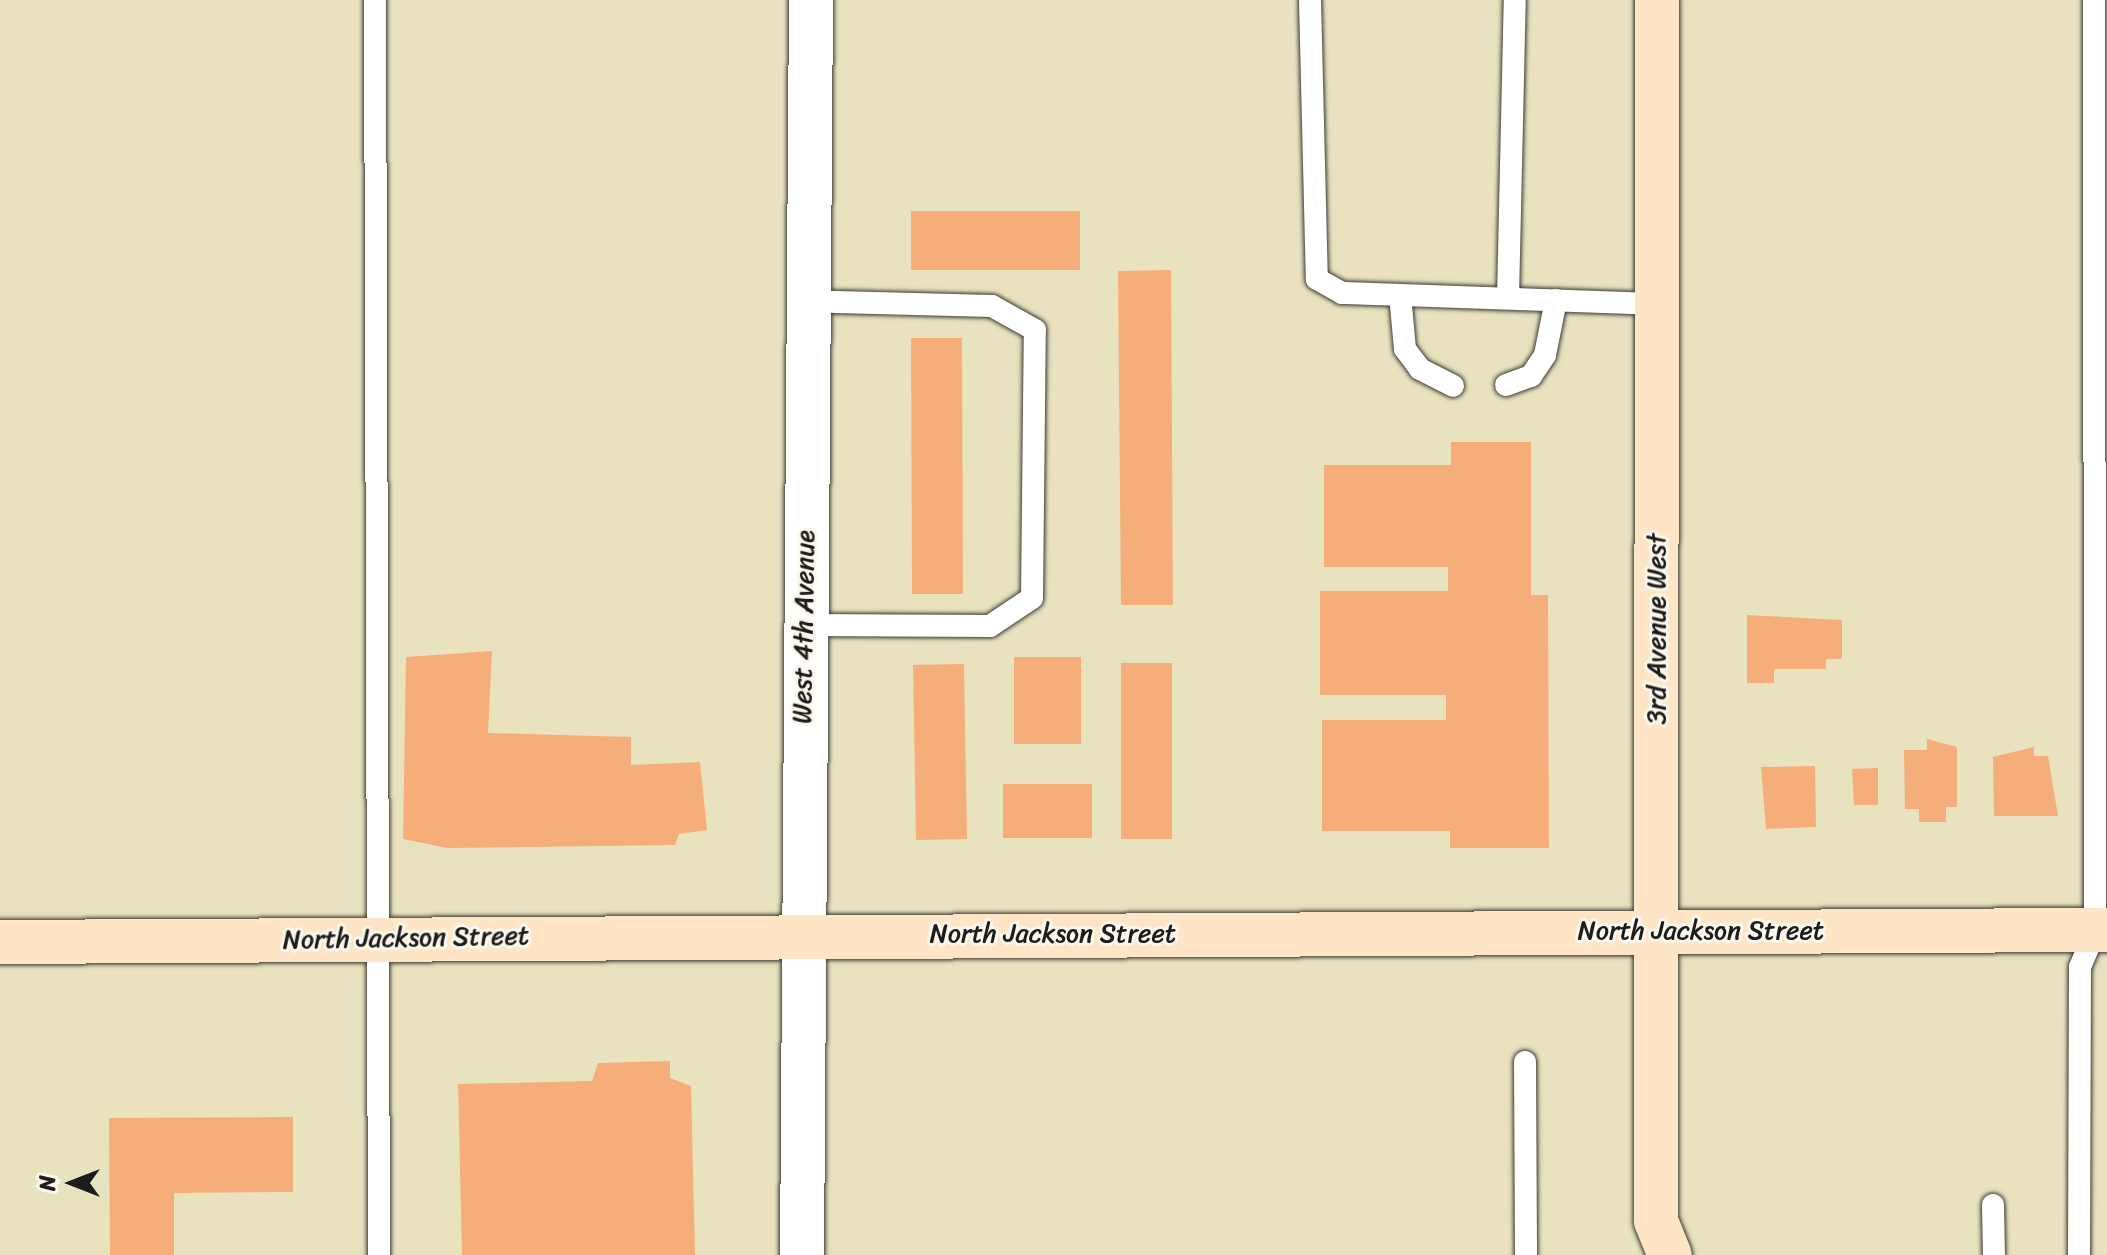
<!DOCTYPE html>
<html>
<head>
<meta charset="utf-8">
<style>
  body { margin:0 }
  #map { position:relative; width:2107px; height:1255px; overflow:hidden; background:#e9e2bf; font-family:Sriracha,sans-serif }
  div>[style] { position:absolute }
  .building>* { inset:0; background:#f5ae7a }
  .roads { filter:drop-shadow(0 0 2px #3b3a34) drop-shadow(0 0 2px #3b3a34) }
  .lane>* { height:22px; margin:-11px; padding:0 11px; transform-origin:11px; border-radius:11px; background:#fff }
  .street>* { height:44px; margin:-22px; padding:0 22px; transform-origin:22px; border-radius:22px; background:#fff }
  .secondary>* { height:44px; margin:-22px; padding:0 22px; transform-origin:22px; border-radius:22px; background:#fde5c5 }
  span { translate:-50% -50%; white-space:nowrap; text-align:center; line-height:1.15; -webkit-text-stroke:6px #fbf7ec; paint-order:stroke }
  .street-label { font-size:26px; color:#1c1c1c }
  .north { position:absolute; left:32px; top:1143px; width:80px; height:80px; -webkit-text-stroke:6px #fbf7ec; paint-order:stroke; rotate:270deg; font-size:22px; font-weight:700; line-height:32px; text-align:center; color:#1c1c1c }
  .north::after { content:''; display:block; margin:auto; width:28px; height:36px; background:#1c1c1c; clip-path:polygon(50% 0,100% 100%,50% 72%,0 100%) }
</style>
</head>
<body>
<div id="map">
  <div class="building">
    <i style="clip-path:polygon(911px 211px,1080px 211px,1080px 270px,911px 270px)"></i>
    <i style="clip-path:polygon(1171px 270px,1173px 605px,1121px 605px,1118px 271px)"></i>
    <i style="clip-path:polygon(911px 338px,962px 338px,963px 594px,912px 594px)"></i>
    <i style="clip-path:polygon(1451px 442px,1531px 442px,1531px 595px,1548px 595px,1549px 848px,1450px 848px,1450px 831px,1322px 831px,1322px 720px,1446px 720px,1446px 695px,1320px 695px,1320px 591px,1448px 591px,1448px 567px,1324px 567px,1324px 465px,1451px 465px)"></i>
    <i style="clip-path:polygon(1747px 615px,1842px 620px,1842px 659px,1826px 659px,1826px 669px,1774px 669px,1774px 683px,1747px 683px)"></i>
    <i style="clip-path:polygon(492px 651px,488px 733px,631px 737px,631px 765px,700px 762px,707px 830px,679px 834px,675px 845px,447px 848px,403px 839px,406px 657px)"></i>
    <i style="clip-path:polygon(1014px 657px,1081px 657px,1081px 744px,1014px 744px)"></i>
    <i style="clip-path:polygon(1121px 663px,1172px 663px,1172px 839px,1121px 839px)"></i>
    <i style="clip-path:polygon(964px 664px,967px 839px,916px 840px,913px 665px)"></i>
    <i style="clip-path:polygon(1927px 739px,1957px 747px,1957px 807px,1946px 807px,1946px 822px,1919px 822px,1919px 809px,1905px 809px,1904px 750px,1927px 750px)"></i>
    <i style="clip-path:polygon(2034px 747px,2034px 756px,2048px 756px,2058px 816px,1994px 816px,1993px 757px)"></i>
    <i style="clip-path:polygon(1815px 766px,1816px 827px,1766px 829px,1761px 767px)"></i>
    <i style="clip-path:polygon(1878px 768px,1878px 805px,1854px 805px,1852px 769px)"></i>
    <i style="clip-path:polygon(1003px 784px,1092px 784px,1092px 838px,1003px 838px)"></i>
    <i style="clip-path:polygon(670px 1061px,670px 1078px,691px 1086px,695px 1255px,462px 1255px,458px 1084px,592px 1081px,598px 1063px)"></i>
    <i style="clip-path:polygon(293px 1117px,293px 1192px,174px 1193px,174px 1255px,110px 1255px,109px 1118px)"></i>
  </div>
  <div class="roads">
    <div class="lane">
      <i style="left:375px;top:0;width:1255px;rotate:89.82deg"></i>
      <i style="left:1310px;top:0;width:279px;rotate:88.6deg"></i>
      <i style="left:1317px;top:279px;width:29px;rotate:29deg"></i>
      <i style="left:1342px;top:293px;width:315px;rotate:2deg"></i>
      <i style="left:1400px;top:295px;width:54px;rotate:84.7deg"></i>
      <i style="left:1405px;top:349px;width:25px;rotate:53deg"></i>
      <i style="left:1420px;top:369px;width:37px;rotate:27deg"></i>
      <i style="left:1508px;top:298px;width:298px;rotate:-88.7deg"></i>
      <i style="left:1506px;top:385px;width:27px;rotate:-20deg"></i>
      <i style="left:1531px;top:376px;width:25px;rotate:-56deg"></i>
      <i style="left:1545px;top:355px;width:56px;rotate:-78.7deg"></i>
      <i style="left:804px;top:625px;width:186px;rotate:0.3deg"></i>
      <i style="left:990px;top:626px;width:50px;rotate:-33.7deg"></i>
      <i style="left:1032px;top:598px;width:268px;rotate:-89.4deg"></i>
      <i style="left:1035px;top:330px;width:49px;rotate:-150.8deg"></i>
      <i style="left:992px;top:306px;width:185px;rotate:-178.5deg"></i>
      <i style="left:1525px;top:1062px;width:193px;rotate:89.7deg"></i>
      <i style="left:1993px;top:1205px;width:50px;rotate:88.9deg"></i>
      <i style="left:2079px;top:1255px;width:288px;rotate:-89.8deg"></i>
      <i style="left:2080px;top:967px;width:39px;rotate:-67deg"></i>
      <i style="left:2095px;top:931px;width:931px;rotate:-90.06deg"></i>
    </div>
    <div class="street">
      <i style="left:802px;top:1255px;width:1255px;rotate:-89.59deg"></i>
    </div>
    <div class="secondary">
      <i style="left:1657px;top:0;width:1221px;rotate:90.05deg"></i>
      <i style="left:1656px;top:1221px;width:37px;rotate:68deg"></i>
      <i style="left:0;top:942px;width:2107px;rotate:-0.33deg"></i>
    </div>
  </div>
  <div class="street-label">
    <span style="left:804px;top:627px;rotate:-89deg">West 4th Avenue</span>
    <span style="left:1657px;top:629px;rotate:-90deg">3rd Avenue West</span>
    <span style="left:1701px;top:931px">North Jackson Street</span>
    <span style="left:1053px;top:934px">North Jackson Street</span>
    <span style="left:406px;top:938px;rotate:-1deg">North Jackson Street</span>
  </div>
  <div class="north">N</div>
</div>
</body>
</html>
